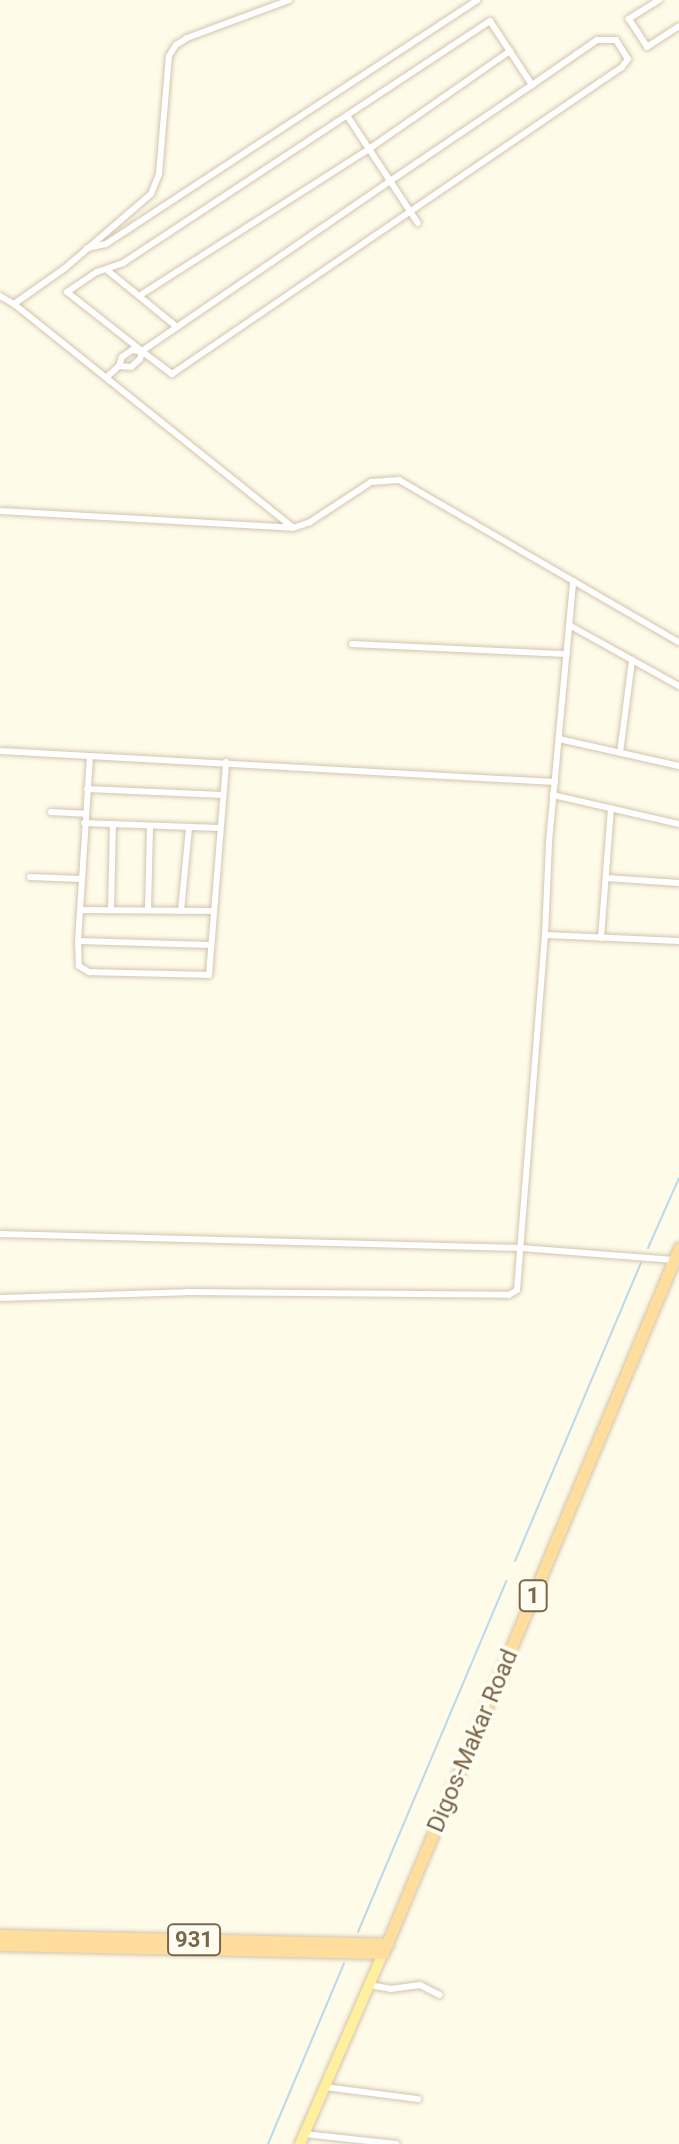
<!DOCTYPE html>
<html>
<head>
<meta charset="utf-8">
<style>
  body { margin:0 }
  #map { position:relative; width:679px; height:2144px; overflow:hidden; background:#fefbe9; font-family:Roboto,sans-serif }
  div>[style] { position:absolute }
  .stream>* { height:2px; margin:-1px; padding:0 1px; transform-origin:1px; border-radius:1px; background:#bbd9eb }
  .roads { filter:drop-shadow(0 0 2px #d3c5ac) drop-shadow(0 0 2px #d3c5ac) }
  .minor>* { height:6px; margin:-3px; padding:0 3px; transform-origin:3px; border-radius:3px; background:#fff }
  .primary>* { height:10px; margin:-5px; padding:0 5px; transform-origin:5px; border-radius:5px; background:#fff09f }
  .trunk>* { height:11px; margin:-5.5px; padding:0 5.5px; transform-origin:5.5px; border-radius:5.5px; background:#fedd9d }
  span { translate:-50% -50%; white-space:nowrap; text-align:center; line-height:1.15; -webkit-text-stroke:8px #fffdf1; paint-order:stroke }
  .shield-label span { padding:2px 6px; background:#fffdf1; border:2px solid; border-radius:6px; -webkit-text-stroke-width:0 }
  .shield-label { font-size:22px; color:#7c6649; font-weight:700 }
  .street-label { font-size:24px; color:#7c6649 }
</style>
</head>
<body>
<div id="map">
  <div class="stream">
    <i style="left:648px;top:1248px;width:77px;rotate:-66.1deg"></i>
    <i style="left:515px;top:1561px;width:324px;rotate:-67.1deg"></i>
    <i style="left:358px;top:1932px;width:381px;rotate:-67.1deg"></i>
    <i style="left:268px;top:2144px;width:196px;rotate:-67.2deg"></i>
  </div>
  <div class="roads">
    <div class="minor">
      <i style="left:659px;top:0;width:36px;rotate:148deg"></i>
      <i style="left:629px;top:19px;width:33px;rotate:57deg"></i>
      <i style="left:647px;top:47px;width:38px;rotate:-33deg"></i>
      <i style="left:348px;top:117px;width:127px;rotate:56.6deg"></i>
      <i style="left:87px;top:248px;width:19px;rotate:-12deg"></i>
      <i style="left:106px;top:244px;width:444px;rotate:-33.3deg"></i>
      <i style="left:107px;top:270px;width:90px;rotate:39.2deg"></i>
      <i style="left:0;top:296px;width:16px;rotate:30deg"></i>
      <i style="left:14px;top:304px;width:356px;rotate:38.7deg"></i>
      <i style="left:139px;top:296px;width:273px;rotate:-32.6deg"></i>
      <i style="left:369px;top:149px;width:172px;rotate:-34.8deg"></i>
      <i style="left:14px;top:304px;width:62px;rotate:-35.2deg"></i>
      <i style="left:65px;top:268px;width:113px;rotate:-40.7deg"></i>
      <i style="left:151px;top:194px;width:22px;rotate:-68deg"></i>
      <i style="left:159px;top:174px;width:118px;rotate:-85.2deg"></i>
      <i style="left:169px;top:56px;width:13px;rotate:-58deg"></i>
      <i style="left:176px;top:45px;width:13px;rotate:-32deg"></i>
      <i style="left:187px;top:38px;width:109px;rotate:-20.4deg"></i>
      <i style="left:119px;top:366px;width:12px;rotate:5deg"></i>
      <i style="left:131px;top:367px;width:12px;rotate:-42deg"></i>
      <i style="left:140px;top:359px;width:8px;rotate:-76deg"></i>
      <i style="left:142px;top:351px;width:42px;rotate:-34.4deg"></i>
      <i style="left:177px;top:327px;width:258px;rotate:-34.4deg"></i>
      <i style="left:390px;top:181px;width:171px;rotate:-34.1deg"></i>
      <i style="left:532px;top:85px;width:79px;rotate:-34.7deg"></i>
      <i style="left:597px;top:40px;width:19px"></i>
      <i style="left:616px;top:40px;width:22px;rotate:58deg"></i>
      <i style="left:628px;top:59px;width:10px;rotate:127deg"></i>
      <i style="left:622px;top:67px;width:545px;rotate:145.7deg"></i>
      <i style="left:172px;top:374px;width:38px;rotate:-143deg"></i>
      <i style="left:142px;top:351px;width:95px;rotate:-141.8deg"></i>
      <i style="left:67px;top:292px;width:36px;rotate:-34deg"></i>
      <i style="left:97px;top:272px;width:28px;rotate:-19deg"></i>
      <i style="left:123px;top:263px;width:440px;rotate:-33.4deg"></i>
      <i style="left:490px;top:21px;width:77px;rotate:56.7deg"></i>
      <i style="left:107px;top:377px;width:16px;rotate:-43deg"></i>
      <i style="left:119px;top:366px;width:9px;rotate:-72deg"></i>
      <i style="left:122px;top:357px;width:12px;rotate:-35deg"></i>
      <i style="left:132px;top:350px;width:6px;rotate:9deg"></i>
      <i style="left:0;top:511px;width:293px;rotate:3.3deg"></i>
      <i style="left:293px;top:528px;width:18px;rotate:-19deg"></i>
      <i style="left:310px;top:522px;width:73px;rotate:-33.3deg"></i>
      <i style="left:371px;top:482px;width:28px;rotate:-4deg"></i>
      <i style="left:399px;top:480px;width:323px;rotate:30.1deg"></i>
      <i style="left:569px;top:625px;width:126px;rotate:29deg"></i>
      <i style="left:352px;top:644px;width:215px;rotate:2.7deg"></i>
      <i style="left:559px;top:739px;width:123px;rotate:12.7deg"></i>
      <i style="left:0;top:751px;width:556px;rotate:3.2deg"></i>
      <i style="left:620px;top:753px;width:94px;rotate:-82.6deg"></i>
      <i style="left:90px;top:756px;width:185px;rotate:93.7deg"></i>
      <i style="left:78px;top:941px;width:25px;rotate:88deg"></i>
      <i style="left:79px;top:966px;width:12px;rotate:31deg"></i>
      <i style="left:89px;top:972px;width:120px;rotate:1.4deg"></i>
      <i style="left:209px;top:975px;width:214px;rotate:-85.4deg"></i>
      <i style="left:87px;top:789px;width:136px;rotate:2.5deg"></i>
      <i style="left:553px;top:795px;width:129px;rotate:13deg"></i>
      <i style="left:51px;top:812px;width:34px;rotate:3deg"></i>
      <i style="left:84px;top:823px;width:135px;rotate:2.1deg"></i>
      <i style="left:30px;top:877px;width:51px;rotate:2.2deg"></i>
      <i style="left:606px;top:878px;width:73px;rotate:3.9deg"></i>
      <i style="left:80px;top:910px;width:132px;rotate:0.4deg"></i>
      <i style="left:111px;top:910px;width:86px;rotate:-88.7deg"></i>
      <i style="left:148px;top:910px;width:84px;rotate:-88.6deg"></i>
      <i style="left:181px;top:911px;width:83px;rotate:-84.5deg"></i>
      <i style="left:545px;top:935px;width:134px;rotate:2.6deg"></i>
      <i style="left:601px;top:938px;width:130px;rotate:-85.6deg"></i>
      <i style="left:78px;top:941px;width:132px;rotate:1.7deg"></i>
      <i style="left:0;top:1234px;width:521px;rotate:1.54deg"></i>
      <i style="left:521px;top:1248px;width:153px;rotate:4.5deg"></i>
      <i style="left:0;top:1298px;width:186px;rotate:-1.8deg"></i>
      <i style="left:186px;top:1292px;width:323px;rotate:0.5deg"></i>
      <i style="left:509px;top:1295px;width:9px;rotate:-32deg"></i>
      <i style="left:517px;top:1290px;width:356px;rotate:-85.5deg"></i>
      <i style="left:545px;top:935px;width:93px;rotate:-87.5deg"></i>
      <i style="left:549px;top:842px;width:262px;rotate:-84.7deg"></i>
      <i style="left:369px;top:1985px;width:22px;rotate:10deg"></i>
      <i style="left:391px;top:1989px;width:29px;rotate:-8deg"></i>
      <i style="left:420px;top:1985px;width:22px;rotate:27deg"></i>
      <i style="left:325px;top:2087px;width:94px;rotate:7.4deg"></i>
      <i style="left:304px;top:2134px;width:93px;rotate:6.2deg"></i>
    </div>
    <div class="primary">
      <i style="left:300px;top:2144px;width:208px;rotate:-66.5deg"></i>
    </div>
    <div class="trunk">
      <i style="left:0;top:1935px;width:388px;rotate:1.3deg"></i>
      <i style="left:0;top:1945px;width:383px;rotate:1.2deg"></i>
      <i style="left:383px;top:1953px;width:765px;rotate:-67.22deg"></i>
    </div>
  </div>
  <div class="shield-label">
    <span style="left:533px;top:1596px">1</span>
    <span style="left:194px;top:1940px">931</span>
  </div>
  <div class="street-label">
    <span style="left:473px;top:1741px;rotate:-67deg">Digos-Makar Road</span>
  </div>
</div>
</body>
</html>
